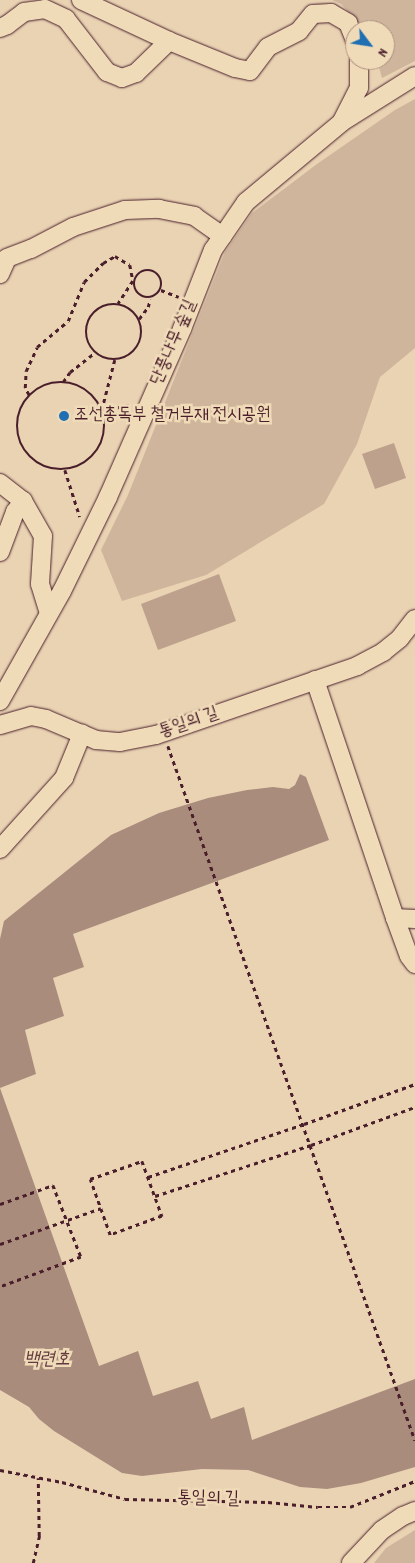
<!DOCTYPE html>
<html>
<head>
<meta charset="utf-8">
<style>
  body { margin:0 }
  #map { position:relative; width:415px; height:1563px; overflow:hidden; background:#e9d3b3; font-family:Dekko,"Poor Story",sans-serif }
  div>[style] { position:absolute }
  .green>* { inset:0; background:#cfb59c }
  .water>* { inset:0; background:#aa8c7d }
  .building>* { inset:0; background:#bda18d }
  .path>* { height:2.5px; margin-top:-1.25px; transform-origin:0; background:repeating-linear-gradient(90deg,#4a1f2b 0 4px,transparent 0 8px) }
  .path>.ring { margin:-1.25px; padding:0; box-sizing:content-box; background:none; border:2.5px solid #4a1f2b; border-radius:50% }
  .roads { filter:drop-shadow(0 0 1px #4a1f2b) drop-shadow(0 0 1px #4a1f2b) }
  .minor>* { height:18px; margin:-9px; padding:0 9px; transform-origin:9px; border-radius:9px; background:#f0dbb9 }
  .dots>* { width:14px; height:14px; translate:-50% -50%; box-sizing:border-box; border:2px solid #f0dbb9; border-radius:50% }
  span { translate:-50% -50%; white-space:nowrap; text-align:center; line-height:1.15; -webkit-text-stroke:5px #f0dbb9; paint-order:stroke }
  .street-label { font-size:18px; color:#4a1f2b }
  .poi-label { font-size:18px; color:#4a1f2b }
  .left { translate:0 -50%; text-align:left }
  .water-label { font-size:19px; color:#623a40; font-style:italic }
  .north { position:absolute; left:345px; top:20px; width:50px; height:50px; box-sizing:border-box; background:#f0dbb9; border:1px solid #ae9080; border-radius:50%; rotate:121deg; font-size:14px; font-weight:700; line-height:20px; text-align:center; color:#4a1f2b }
  .north::after { content:''; display:block; margin:auto; width:18px; height:22px; background:#1f6fb2; clip-path:polygon(50% 0,100% 100%,50% 72%,0 100%) }
</style>
</head>
<body>
<div id="map">
  <div class="green">
    <i style="clip-path:polygon(332px 0,415px 0,415px 61px,382px 78px,377px 60px,385px 60px,385px 30px,366px 30px,341px 4px)"></i>
    <i style="clip-path:polygon(415px 99px,415px 348px,380px 377px,357px 444px,324px 504px,206px 575px,122px 601px,101px 550px,128px 495px,225px 252px,252px 213px,317px 164px,395px 110px)"></i>
    <i style="clip-path:polygon(415px 1530px,415px 1563px,374px 1563px,386px 1548px)"></i>
  </div>
  <div class="water">
    <i style="clip-path:polygon(300px 774px,306px 777px,329px 840px,73px 934px,84px 967px,53px 978px,64px 1016px,25px 1030px,36px 1074px,0 1088px,99px 1366px,138px 1351px,153px 1396px,198px 1381px,211px 1419px,244px 1407px,252px 1440px,415px 1379px,415px 1467px,361px 1483px,327px 1489px,300px 1487px,248px 1470px,202px 1469px,142px 1476px,122px 1473px,54px 1431px,39px 1419px,29px 1407px,0 1390px,0 939px,4px 921px,111px 835px,159px 813px,208px 798px,247px 790px,273px 787px,289px 789px,295px 785px)"></i>
  </div>
  <div class="building">
    <i style="clip-path:polygon(394px 443px,406px 478px,375px 489px,362px 454px)"></i>
    <i style="clip-path:polygon(219px 574px,236px 621px,158px 650px,141px 604px)"></i>
  </div>
  <div class="path">
    <i class="ring" style="left:134px;top:270px;width:25.5px;height:25.5px"></i>
    <i style="left:161px;top:290px;width:19px;rotate:21deg"></i>
    <i class="ring" style="left:86px;top:304px;width:53.5px;height:53.5px"></i>
    <i style="left:139px;top:319px;width:15px;rotate:-53deg"></i>
    <i style="left:148px;top:307px;width:8px;rotate:-76deg"></i>
    <i style="left:115px;top:360px;width:52px;rotate:104.6deg"></i>
    <i style="left:102px;top:410px;width:29px;rotate:-10deg"></i>
    <i style="left:63px;top:382px;width:12px;rotate:-55deg"></i>
    <i style="left:70px;top:372px;width:31px;rotate:-38deg"></i>
    <i class="ring" style="left:17px;top:382px;width:85.5px;height:85.5px"></i>
    <i style="left:29px;top:395px;width:8px;rotate:-120deg"></i>
    <i style="left:25px;top:388px;width:17px;rotate:-87deg"></i>
    <i style="left:26px;top:371px;width:26px;rotate:-65deg"></i>
    <i style="left:37px;top:347px;width:40px;rotate:-40deg"></i>
    <i style="left:68px;top:321px;width:42px;rotate:-67.7deg"></i>
    <i style="left:84px;top:282px;width:27px;rotate:-45deg"></i>
    <i style="left:103px;top:263px;width:14px;rotate:-30deg"></i>
    <i style="left:115px;top:256px;width:17px;rotate:31deg"></i>
    <i style="left:130px;top:265px;width:16px;rotate:79deg"></i>
    <i style="left:133px;top:281px;width:27px;rotate:123deg"></i>
    <i style="left:65px;top:470px;width:49px;rotate:72.3deg"></i>
    <i style="left:168px;top:746px;width:737px;rotate:70.41deg"></i>
    <i style="left:142px;top:1161px;width:59px;rotate:70deg"></i>
    <i style="left:162px;top:1216px;width:55px;rotate:159.9deg"></i>
    <i style="left:110px;top:1235px;width:59px;rotate:-109.7deg"></i>
    <i style="left:90px;top:1179px;width:55px;rotate:-19.1deg"></i>
    <i style="left:148px;top:1177px;width:165px;rotate:-18.8deg"></i>
    <i style="left:304px;top:1124px;width:118px;rotate:-19.8deg"></i>
    <i style="left:155px;top:1196px;width:164px;rotate:-18.1deg"></i>
    <i style="left:311px;top:1145px;width:111px;rotate:-20.1deg"></i>
    <i style="left:0;top:1204px;width:56px;rotate:-19.7deg"></i>
    <i style="left:53px;top:1185px;width:77px;rotate:68.7deg"></i>
    <i style="left:81px;top:1257px;width:86px;rotate:159.7deg"></i>
    <i style="left:0;top:1244px;width:107px;rotate:-19.6deg"></i>
    <i style="left:0;top:1470px;width:63px;rotate:11deg"></i>
    <i style="left:62px;top:1482px;width:65px;rotate:15.1deg"></i>
    <i style="left:125px;top:1499px;width:143px;rotate:1.2deg"></i>
    <i style="left:268px;top:1502px;width:50px;rotate:5.7deg"></i>
    <i style="left:318px;top:1507px;width:32px"></i>
    <i style="left:350px;top:1507px;width:70px;rotate:-21.8deg"></i>
    <i style="left:33px;top:1563px;width:28px;rotate:-77deg"></i>
    <i style="left:39px;top:1536px;width:58px;rotate:-91deg"></i>
  </div>
  <div class="roads">
    <div class="minor">
      <i style="left:81px;top:0;width:97px;rotate:25deg"></i>
      <i style="left:0;top:28px;width:8px;rotate:-23deg"></i>
      <i style="left:7px;top:25px;width:21px;rotate:-37deg"></i>
      <i style="left:24px;top:12px;width:21px;rotate:-8deg"></i>
      <i style="left:45px;top:9px;width:23px;rotate:25deg"></i>
      <i style="left:66px;top:19px;width:67px;rotate:52.3deg"></i>
      <i style="left:107px;top:72px;width:16px;rotate:22deg"></i>
      <i style="left:122px;top:78px;width:15px;rotate:-20deg"></i>
      <i style="left:136px;top:73px;width:46px;rotate:-44.1deg"></i>
      <i style="left:169px;top:41px;width:71px;rotate:22.2deg"></i>
      <i style="left:235px;top:68px;width:15px;rotate:11deg"></i>
      <i style="left:250px;top:71px;width:30px;rotate:-53deg"></i>
      <i style="left:268px;top:47px;width:35px;rotate:-27deg"></i>
      <i style="left:299px;top:31px;width:22px;rotate:-51deg"></i>
      <i style="left:313px;top:14px;width:18px;rotate:-3deg"></i>
      <i style="left:331px;top:13px;width:20px;rotate:30deg"></i>
      <i style="left:348px;top:23px;width:18px;rotate:68deg"></i>
      <i style="left:342px;top:121px;width:37px;rotate:-63deg"></i>
      <i style="left:359px;top:88px;width:28px;rotate:-90deg"></i>
      <i style="left:0;top:274px;width:17px;rotate:-66deg"></i>
      <i style="left:7px;top:258px;width:26px;rotate:-21deg"></i>
      <i style="left:31px;top:249px;width:47px;rotate:-27.6deg"></i>
      <i style="left:73px;top:227px;width:55px;rotate:-18.1deg"></i>
      <i style="left:125px;top:210px;width:34px;rotate:-2deg"></i>
      <i style="left:159px;top:209px;width:36px;rotate:11deg"></i>
      <i style="left:194px;top:216px;width:35px;rotate:35deg"></i>
      <i style="left:0;top:483px;width:29px;rotate:38deg"></i>
      <i style="left:23px;top:501px;width:40px;rotate:60.3deg"></i>
      <i style="left:43px;top:536px;width:48px;rotate:93.6deg"></i>
      <i style="left:40px;top:584px;width:30px;rotate:73deg"></i>
      <i style="left:0;top:552px;width:43px;rotate:-69.4deg"></i>
      <i style="left:15px;top:512px;width:14px;rotate:-54deg"></i>
      <i style="left:315px;top:680px;width:251px;rotate:71.4deg"></i>
      <i style="left:395px;top:918px;width:40px;rotate:69.8deg"></i>
      <i style="left:409px;top:956px;width:10px;rotate:53deg"></i>
      <i style="left:0;top:701px;width:126px;rotate:-60.6deg"></i>
      <i style="left:62px;top:591px;width:105px;rotate:-63.9deg"></i>
      <i style="left:108px;top:497px;width:184px;rotate:-66.2deg"></i>
      <i style="left:182px;top:329px;width:85px;rotate:-68.6deg"></i>
      <i style="left:213px;top:250px;width:58px;rotate:-55.5deg"></i>
      <i style="left:246px;top:202px;width:125px;rotate:-39.8deg"></i>
      <i style="left:342px;top:122px;width:86px;rotate:-32.2deg"></i>
      <i style="left:0;top:725px;width:32px;rotate:-16deg"></i>
      <i style="left:31px;top:716px;width:15px;rotate:11deg"></i>
      <i style="left:46px;top:719px;width:39px;rotate:23deg"></i>
      <i style="left:0;top:849px;width:96px;rotate:-48deg"></i>
      <i style="left:64px;top:778px;width:48px;rotate:-67.8deg"></i>
      <i style="left:82px;top:734px;width:15px;rotate:23deg"></i>
      <i style="left:96px;top:740px;width:24px;rotate:5deg"></i>
      <i style="left:120px;top:742px;width:37px;rotate:-11deg"></i>
      <i style="left:156px;top:735px;width:213px;rotate:-18.9deg"></i>
      <i style="left:357px;top:666px;width:30px;rotate:-28deg"></i>
      <i style="left:383px;top:652px;width:22px;rotate:-39deg"></i>
      <i style="left:400px;top:638px;width:24px;rotate:-52deg"></i>
      <i style="left:395px;top:918px;width:20px;rotate:3deg"></i>
      <i style="left:351px;top:1563px;width:45px;rotate:-46.8deg"></i>
      <i style="left:382px;top:1530px;width:25px;rotate:-34deg"></i>
      <i style="left:403px;top:1516px;width:13px;rotate:-23deg"></i>
    </div>
  </div>
  <div class="dots">
    <i style="left:64px;top:416px;background:#1f6fb2"></i>
  </div>
  <div class="street-label">
    <span style="left:175px;top:343px;rotate:-67deg">단풍나무 숲길</span>
    <span style="left:189px;top:724px;rotate:-19deg">통일의 길</span>
    <span style="left:208px;top:1500px;rotate:1deg">통일의 길</span>
  </div>
  <div class="poi-label">
    <span class="left" style="left:74px;top:416px">조선총독부 철거부재 전시공원</span>
  </div>
  <div class="water-label">
    <span style="left:47px;top:1361px">백련호</span>
  </div>
  <div class="north">N</div>
</div>
</body>
</html>
